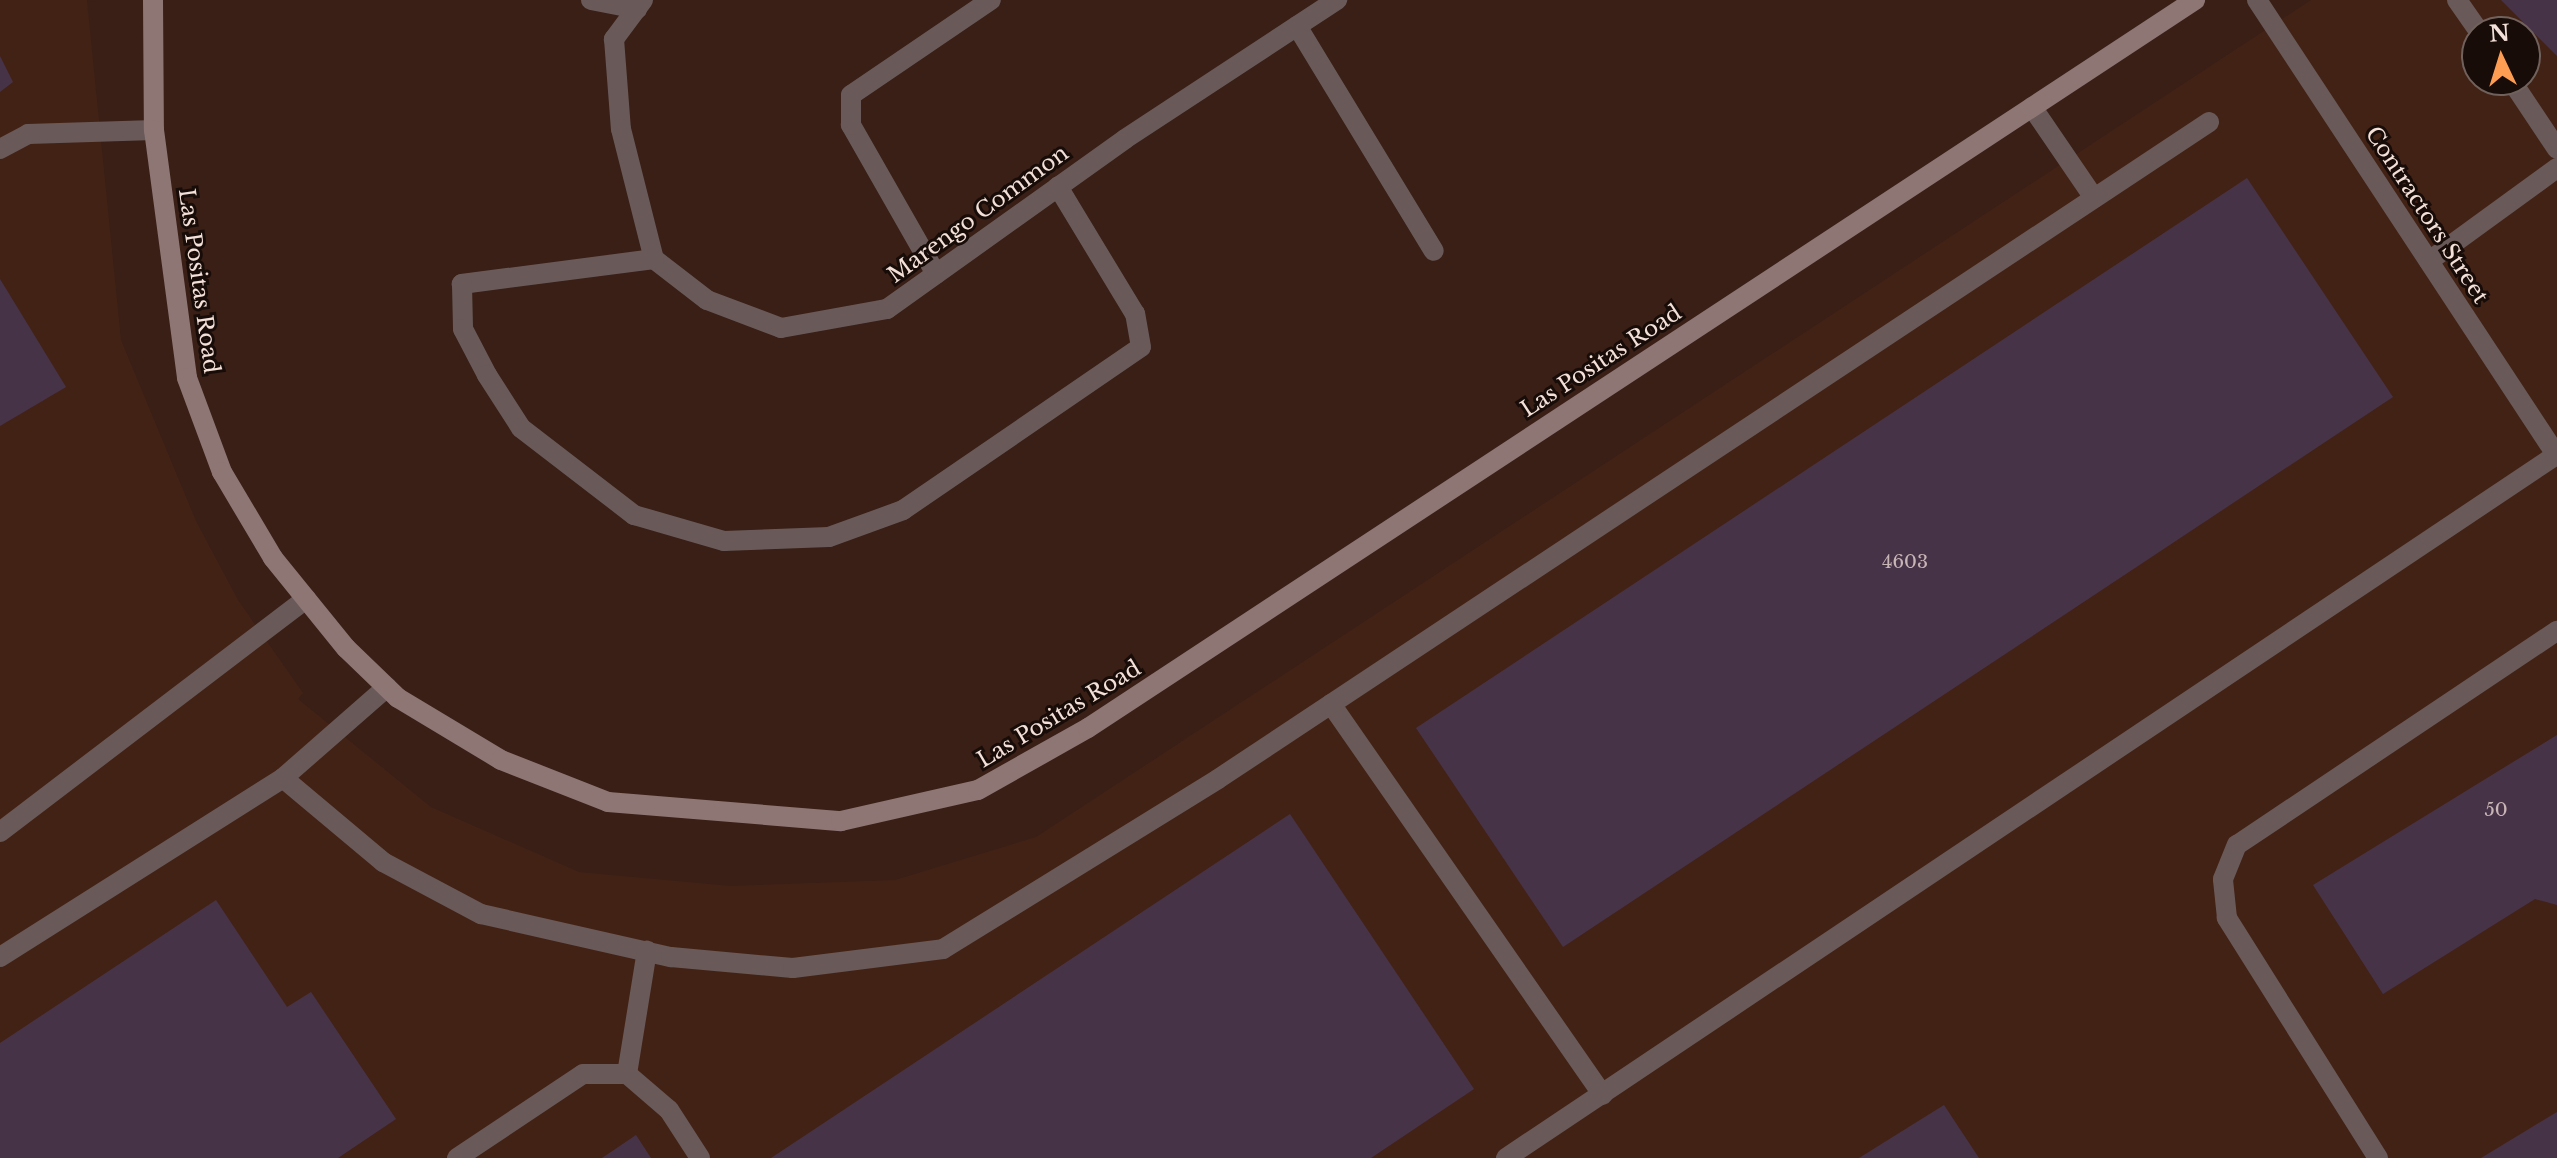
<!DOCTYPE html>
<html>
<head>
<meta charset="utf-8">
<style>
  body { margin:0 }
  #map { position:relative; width:2557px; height:1158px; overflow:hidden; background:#391f16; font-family:"Libre Baskerville",serif }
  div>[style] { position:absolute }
  .built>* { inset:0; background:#432216 }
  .building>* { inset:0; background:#473348 }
  .service>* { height:20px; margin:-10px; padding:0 10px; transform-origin:10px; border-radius:10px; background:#695a59 }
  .minor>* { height:20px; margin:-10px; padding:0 10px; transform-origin:10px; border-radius:10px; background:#695a59 }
  .secondary>* { height:20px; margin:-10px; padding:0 10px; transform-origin:10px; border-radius:10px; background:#8e7675 }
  span { translate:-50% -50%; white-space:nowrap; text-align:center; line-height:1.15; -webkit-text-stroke:6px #180c08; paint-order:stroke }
  .number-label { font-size:18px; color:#c8b5b5 }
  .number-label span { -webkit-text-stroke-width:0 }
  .street-label { font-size:22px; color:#f3e0d9 }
  .north { position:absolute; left:2461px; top:16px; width:80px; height:80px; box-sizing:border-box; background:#180c08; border:2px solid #70615c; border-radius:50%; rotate:356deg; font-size:22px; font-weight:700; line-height:32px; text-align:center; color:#f3e0d9 }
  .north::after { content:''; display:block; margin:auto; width:28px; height:36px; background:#fc9d53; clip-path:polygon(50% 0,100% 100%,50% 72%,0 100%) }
</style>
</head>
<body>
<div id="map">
  <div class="built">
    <i style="clip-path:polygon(evenodd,0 0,87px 0,121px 340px,196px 521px,238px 600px,303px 693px,298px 699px,431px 807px,579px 872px,731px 886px,895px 880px,1036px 837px,2311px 0,2557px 0,2557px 1158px,0 1158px,0 0,2477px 32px,2525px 32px,2525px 80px,2477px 80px,2477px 32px)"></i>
  </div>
  <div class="building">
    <i style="clip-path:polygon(2501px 0,2557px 0,2557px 56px)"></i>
    <i style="clip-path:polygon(0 56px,13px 82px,0 92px)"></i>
    <i style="clip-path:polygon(2247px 178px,2393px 397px,1563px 947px,1416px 728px)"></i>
    <i style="clip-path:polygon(0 279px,66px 387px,0 426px)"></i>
    <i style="clip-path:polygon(2557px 735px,2557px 905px,2535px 899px,2383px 994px,2313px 885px)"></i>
    <i style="clip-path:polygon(1290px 814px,1474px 1089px,1371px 1158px,771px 1158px)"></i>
    <i style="clip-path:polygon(216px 900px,287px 1007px,311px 992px,396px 1119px,338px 1158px,0 1158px,0 1043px)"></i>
    <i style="clip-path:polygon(1944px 1105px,1979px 1158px,1859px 1158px)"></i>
    <i style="clip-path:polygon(2557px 1112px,2557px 1158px,2481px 1158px)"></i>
    <i style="clip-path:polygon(636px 1135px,651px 1158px,602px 1158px)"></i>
  </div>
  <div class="service">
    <i style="left:2457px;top:0;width:39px;rotate:55deg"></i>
    <i style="left:1297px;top:26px;width:263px;rotate:58.7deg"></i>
    <i style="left:2511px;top:80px;width:83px;rotate:56.3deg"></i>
    <i style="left:2032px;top:107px;width:110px;rotate:55.7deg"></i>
    <i style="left:0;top:149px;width:32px;rotate:-28deg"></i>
    <i style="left:28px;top:134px;width:126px;rotate:-1.8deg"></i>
    <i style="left:2429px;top:261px;width:158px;rotate:-36deg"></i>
    <i style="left:1331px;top:704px;width:476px;rotate:55.2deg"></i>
    <i style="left:283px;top:778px;width:131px;rotate:40deg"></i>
    <i style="left:383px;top:862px;width:111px;rotate:28deg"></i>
    <i style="left:481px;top:914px;width:195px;rotate:12.8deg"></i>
    <i style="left:671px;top:957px;width:122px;rotate:5.2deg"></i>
    <i style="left:793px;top:968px;width:151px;rotate:-7.2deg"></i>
    <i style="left:943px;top:949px;width:323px;rotate:-31.7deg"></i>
    <i style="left:1218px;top:779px;width:1189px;rotate:-33.54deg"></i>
    <i style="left:0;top:832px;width:385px;rotate:-37.3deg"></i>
    <i style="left:0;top:957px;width:335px;rotate:-32.3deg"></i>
    <i style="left:283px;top:778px;width:138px;rotate:-41.2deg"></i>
    <i style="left:627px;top:1074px;width:125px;rotate:-80.8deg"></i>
    <i style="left:457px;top:1158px;width:151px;rotate:-33.7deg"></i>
    <i style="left:583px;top:1074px;width:44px"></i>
    <i style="left:627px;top:1074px;width:55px;rotate:40.6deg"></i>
    <i style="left:669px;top:1110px;width:57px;rotate:57.1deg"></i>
    <i style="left:1506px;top:1158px;width:1264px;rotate:-33.8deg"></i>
    <i style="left:2378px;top:1158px;width:284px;rotate:-122.2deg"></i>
    <i style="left:2227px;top:918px;width:39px;rotate:-96deg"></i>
    <i style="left:2223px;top:879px;width:37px;rotate:-68deg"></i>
    <i style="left:2237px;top:845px;width:385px;rotate:-33.8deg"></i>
  </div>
  <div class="minor">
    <i style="left:591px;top:0;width:47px;rotate:11.1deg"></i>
    <i style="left:643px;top:0;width:49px;rotate:126.6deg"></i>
    <i style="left:614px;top:39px;width:90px;rotate:85.6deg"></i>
    <i style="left:621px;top:129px;width:134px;rotate:75.8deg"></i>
    <i style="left:654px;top:259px;width:67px;rotate:37.7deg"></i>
    <i style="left:707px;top:300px;width:79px;rotate:20.7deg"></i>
    <i style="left:781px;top:328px;width:108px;rotate:-10.2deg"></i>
    <i style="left:887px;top:309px;width:292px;rotate:-35.5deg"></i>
    <i style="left:1125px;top:139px;width:254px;rotate:-33.3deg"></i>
    <i style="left:2257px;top:0;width:546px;rotate:56.66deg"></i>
    <i style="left:654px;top:259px;width:194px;rotate:172.6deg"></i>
    <i style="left:462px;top:284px;width:45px;rotate:88.7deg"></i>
    <i style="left:463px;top:329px;width:52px;rotate:62.4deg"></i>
    <i style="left:487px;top:375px;width:63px;rotate:57.3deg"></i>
    <i style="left:521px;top:428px;width:143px;rotate:37.6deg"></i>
    <i style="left:634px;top:515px;width:94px;rotate:16.1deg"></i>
    <i style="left:724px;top:541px;width:105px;rotate:-2.2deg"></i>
    <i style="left:829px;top:537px;width:79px;rotate:-20deg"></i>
    <i style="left:903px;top:510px;width:288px;rotate:-34.4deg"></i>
    <i style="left:1141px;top:347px;width:34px;rotate:-100deg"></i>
    <i style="left:1135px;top:314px;width:149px;rotate:-121.2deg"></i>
    <i style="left:936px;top:274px;width:172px;rotate:-119.7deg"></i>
    <i style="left:851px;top:125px;width:30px;rotate:-90deg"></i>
    <i style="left:851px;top:95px;width:169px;rotate:-34.2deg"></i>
  </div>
  <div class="secondary">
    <i style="left:153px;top:0;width:130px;rotate:89.6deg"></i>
    <i style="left:154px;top:130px;width:250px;rotate:82.4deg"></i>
    <i style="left:187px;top:378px;width:100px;rotate:69.6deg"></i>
    <i style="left:222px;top:472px;width:100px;rotate:59.3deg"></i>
    <i style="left:273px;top:558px;width:116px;rotate:51deg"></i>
    <i style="left:346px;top:648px;width:72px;rotate:43.9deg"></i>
    <i style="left:398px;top:698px;width:120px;rotate:31deg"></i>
    <i style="left:501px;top:760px;width:115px;rotate:21.4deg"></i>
    <i style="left:608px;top:802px;width:234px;rotate:4.7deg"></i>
    <i style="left:841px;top:821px;width:140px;rotate:-12.8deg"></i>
    <i style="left:978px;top:790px;width:126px;rotate:-29.4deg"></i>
    <i style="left:1088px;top:728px;width:1325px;rotate:-33.33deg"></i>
  </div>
  <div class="number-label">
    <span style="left:1905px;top:562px">4603</span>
    <span style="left:2496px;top:810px">50</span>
  </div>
  <div class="street-label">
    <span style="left:978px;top:214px;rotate:-36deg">Marengo Common</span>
    <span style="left:2427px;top:215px;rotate:57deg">Contractors Street</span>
    <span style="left:199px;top:281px;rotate:82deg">Las Positas Road</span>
    <span style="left:1601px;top:361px;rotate:-33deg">Las Positas Road</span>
    <span style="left:1059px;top:714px;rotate:-31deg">Las Positas Road</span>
  </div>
  <div class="north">N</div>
</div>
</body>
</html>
